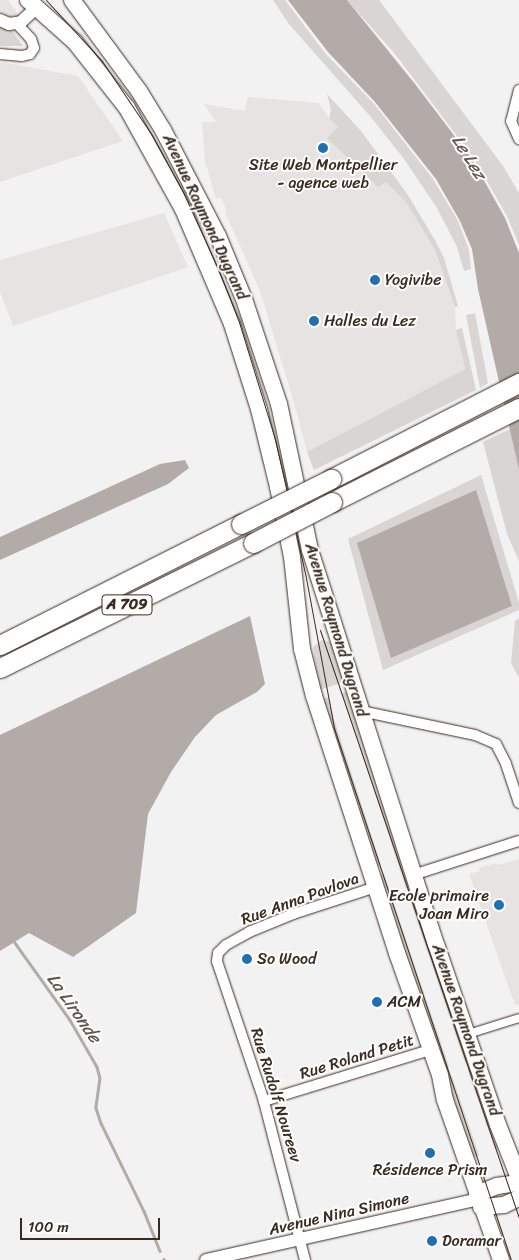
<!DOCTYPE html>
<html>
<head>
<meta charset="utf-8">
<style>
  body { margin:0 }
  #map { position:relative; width:519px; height:1260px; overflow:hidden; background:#f3f2f2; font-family:Sriracha,sans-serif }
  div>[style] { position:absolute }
  .built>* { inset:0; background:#e6e3e2 }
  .green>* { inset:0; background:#d8d5d2 }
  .water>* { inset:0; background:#b2aba7 }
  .stream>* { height:2.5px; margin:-1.25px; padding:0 1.25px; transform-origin:1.25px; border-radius:1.25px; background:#b2aba7 }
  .roads { filter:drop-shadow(0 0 1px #3b2a1e) drop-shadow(0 0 1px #3b2a1e) }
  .pedestrian>* { height:8px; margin:-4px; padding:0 4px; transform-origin:4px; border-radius:4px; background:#fff }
  .minor>* { height:10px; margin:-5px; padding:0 5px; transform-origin:5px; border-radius:5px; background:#fff }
  .tertiary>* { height:12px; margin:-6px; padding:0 6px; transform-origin:6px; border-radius:6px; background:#fff }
  .primary>* { height:16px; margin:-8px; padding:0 8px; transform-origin:8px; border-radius:8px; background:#fff }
  .motorway>* { height:19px; margin:-9.5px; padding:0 9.5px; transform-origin:9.5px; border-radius:9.5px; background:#fff }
  .tram>* { height:1px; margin:-0.5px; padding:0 0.5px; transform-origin:0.5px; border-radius:0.5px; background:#3b2a1e }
  .bridges { filter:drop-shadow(0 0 1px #3b2a1e) drop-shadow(0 0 1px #3b2a1e) }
  .motorway-bridge>* { height:19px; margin:-9.5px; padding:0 9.5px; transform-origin:9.5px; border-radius:9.5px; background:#fff }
  .dots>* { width:14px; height:14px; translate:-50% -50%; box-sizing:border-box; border:2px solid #fff; border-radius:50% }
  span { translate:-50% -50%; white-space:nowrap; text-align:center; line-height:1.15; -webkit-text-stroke:4px #fff; paint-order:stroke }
  .shield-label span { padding:1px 4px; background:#fff; border:1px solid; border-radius:4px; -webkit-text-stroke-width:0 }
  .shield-label { font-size:15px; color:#3b2a1e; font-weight:700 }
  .poi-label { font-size:16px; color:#3b2a1e }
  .left { translate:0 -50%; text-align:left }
  .right { translate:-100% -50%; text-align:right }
  .street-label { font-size:16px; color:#3b2a1e }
  .water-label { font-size:18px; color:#65574e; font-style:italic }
  .scale { position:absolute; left:20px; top:1218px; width:140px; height:22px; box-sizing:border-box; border:2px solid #3b2a1e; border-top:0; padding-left:6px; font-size:15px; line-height:18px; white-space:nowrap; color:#3b2a1e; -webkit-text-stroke:4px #fff; paint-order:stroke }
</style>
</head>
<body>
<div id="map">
  <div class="built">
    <i style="clip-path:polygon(0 0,8px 0,19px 16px,8px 17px,0 13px)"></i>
    <i style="clip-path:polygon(0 62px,78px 76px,123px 141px,0 182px)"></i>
    <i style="clip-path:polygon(248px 97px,319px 103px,329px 118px,338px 128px,327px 138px,386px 182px,406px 202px,435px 250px,455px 307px,456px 330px,465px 369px,307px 452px,297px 413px,260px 291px,225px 212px,226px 209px,221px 198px,216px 199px,205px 161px,202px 122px,216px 122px,204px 104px,245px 111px)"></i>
    <i style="clip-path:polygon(164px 213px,188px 267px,13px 326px,0 292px,0 260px)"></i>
    <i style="clip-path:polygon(519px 859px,519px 1004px,515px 1005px,469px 874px,480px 871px,479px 868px,496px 863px,498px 865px)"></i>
  </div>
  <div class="green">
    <i style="clip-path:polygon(273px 0,285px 0,325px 53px,375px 105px,433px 179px,458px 221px,469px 250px,471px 269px,464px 271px,457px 247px,437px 208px,404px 159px,370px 116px,289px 24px)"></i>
    <i style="clip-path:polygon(347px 0,379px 0,503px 166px,519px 193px,519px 245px,507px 216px,473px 157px,395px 54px)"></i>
    <i style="clip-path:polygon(0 24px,12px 30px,23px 46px,0 46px)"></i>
    <i style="clip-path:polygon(327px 94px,361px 131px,408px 195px,436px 242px,444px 258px,458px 306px,455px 307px,435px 250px,406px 202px,386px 182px,378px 187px,327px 138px,338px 127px,329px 118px,331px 110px)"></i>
    <i style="clip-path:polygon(475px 313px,488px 383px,480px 388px,466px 315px)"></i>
    <i style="clip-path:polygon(462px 328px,476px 390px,314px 470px,307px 452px,465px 369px,456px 330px)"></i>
    <i style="clip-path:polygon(510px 429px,519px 470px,519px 561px,507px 534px,483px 442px)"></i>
    <i style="clip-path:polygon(481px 475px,519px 603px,519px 610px,383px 670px,348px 539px)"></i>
    <i style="clip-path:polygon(519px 618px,519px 678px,511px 663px,515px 621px)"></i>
    <i style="clip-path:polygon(322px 640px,331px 642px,347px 681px,319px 690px,313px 647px)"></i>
    <i style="clip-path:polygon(350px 691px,413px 885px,406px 888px,342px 693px)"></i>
    <i style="clip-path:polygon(329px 697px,334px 719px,381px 865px,375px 867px,321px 700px)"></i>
    <i style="clip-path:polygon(384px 874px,449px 1067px,442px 1070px,378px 876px)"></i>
    <i style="clip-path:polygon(415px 894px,471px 1060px,465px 1062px,409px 896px)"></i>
    <i style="clip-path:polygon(474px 1068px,504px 1149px,495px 1149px,468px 1070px)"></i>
    <i style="clip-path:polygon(452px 1076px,479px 1155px,473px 1158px,445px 1078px)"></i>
  </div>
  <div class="water">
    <i style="clip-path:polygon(288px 0,347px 0,415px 84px,472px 159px,505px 218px,519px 253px,519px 470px,478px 289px,472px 249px,460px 221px,436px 179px,375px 102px,328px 52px)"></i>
    <i style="clip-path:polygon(185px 460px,189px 468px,168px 484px,0 560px,0 537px,160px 464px)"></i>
    <i style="clip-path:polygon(476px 490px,512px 606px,391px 658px,357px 543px)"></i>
    <i style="clip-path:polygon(250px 616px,265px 684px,257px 692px,216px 715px,195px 737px,171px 772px,148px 814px,136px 913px,73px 957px,29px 933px,0 951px,0 735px)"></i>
  </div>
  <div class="stream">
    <i style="left:13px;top:940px;width:98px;rotate:54.5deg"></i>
    <i style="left:70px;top:1020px;width:54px;rotate:60.1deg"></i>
    <i style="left:97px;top:1067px;width:11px;rotate:75deg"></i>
    <i style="left:100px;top:1078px;width:30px;rotate:98deg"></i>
    <i style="left:96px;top:1108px;width:16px;rotate:72deg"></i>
    <i style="left:101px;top:1123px;width:98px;rotate:64deg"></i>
    <i style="left:144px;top:1211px;width:43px;rotate:68.2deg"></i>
    <i style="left:164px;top:1259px;width:1px;rotate:90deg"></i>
  </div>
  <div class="roads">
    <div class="pedestrian">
      <i style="left:468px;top:1034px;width:53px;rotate:-17.4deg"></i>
    </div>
    <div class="minor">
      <i style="left:0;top:54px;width:22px;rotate:5deg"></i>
      <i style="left:22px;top:56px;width:8px;rotate:-14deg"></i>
      <i style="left:30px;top:54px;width:7px;rotate:-56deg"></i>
      <i style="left:34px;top:48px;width:9px;rotate:-108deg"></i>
      <i style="left:31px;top:39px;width:22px;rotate:-133deg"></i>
      <i style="left:519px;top:90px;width:32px;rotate:104deg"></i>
      <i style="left:511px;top:121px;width:20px;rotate:66deg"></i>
      <i style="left:361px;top:711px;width:116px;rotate:11.9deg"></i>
      <i style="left:475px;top:735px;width:23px;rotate:23deg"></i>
      <i style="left:496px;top:744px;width:22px;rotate:63deg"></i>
      <i style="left:506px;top:764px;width:41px;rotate:71.6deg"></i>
      <i style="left:413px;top:875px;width:111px;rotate:-17.8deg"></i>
      <i style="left:264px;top:1101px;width:174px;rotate:-17.1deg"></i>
      <i style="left:305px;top:1260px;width:164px;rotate:-104.5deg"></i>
      <i style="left:264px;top:1101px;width:148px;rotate:-108.6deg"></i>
      <i style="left:217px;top:961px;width:8px;rotate:-83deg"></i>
      <i style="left:218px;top:953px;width:11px;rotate:-45deg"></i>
      <i style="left:226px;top:945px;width:26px;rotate:-29deg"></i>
      <i style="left:249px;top:932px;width:48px;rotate:-22.2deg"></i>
      <i style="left:293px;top:914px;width:87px;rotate:-18deg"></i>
    </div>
    <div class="tertiary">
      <i style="left:0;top:20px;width:10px;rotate:24deg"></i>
      <i style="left:9px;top:24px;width:12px;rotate:-9deg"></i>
      <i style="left:21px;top:22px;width:21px;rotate:-43deg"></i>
      <i style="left:206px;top:1260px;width:279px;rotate:-12.6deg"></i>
    </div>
    <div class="primary">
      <i style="left:28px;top:0;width:63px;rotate:41.8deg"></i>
      <i style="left:75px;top:42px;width:84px;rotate:51.8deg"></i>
      <i style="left:127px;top:108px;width:115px;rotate:61deg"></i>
      <i style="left:183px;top:209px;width:125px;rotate:66.9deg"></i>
      <i style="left:232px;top:324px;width:89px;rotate:72.4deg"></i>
      <i style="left:259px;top:409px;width:80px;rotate:76.3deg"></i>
      <i style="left:278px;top:487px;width:71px;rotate:78.7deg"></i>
      <i style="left:292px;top:557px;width:93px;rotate:83.8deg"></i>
      <i style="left:302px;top:649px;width:49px;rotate:75.7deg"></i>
      <i style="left:314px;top:696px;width:270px;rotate:72.1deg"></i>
      <i style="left:397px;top:953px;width:129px;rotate:70.6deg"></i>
      <i style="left:440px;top:1075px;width:25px;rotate:79deg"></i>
      <i style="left:445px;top:1100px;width:170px;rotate:70.7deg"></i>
      <i style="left:72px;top:0;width:113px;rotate:53.6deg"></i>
      <i style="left:139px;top:91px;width:46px;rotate:58.4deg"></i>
      <i style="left:163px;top:130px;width:119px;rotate:62.6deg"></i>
      <i style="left:218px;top:236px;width:68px;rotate:67.6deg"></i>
      <i style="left:244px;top:299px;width:111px;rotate:71.6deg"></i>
      <i style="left:279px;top:404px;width:149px;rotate:78deg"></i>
      <i style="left:310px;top:550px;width:414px;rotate:72.3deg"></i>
      <i style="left:436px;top:944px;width:191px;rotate:71.1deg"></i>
      <i style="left:498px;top:1125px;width:57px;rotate:68.4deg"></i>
      <i style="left:477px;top:1194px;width:22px;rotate:-22deg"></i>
      <i style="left:497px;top:1186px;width:22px;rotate:-8deg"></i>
      <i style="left:481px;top:1207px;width:23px;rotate:-5deg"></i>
      <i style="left:504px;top:1205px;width:17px;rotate:-25deg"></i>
    </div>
    <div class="motorway">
      <i style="left:331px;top:479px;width:211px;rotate:-27.1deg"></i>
      <i style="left:332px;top:502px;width:209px;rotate:-26.7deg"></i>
      <i style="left:0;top:645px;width:270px;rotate:-26.7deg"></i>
      <i style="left:0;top:668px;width:282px;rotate:-26.3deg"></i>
    </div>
  </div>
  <div class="tram">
    <i style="left:46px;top:0;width:83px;rotate:47.4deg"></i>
    <i style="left:102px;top:61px;width:89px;rotate:56deg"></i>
    <i style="left:152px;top:135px;width:65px;rotate:61.5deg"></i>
    <i style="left:183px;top:192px;width:87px;rotate:65.5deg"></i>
    <i style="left:219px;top:271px;width:55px;rotate:68.6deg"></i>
    <i style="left:239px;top:322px;width:122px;rotate:72.9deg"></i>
    <i style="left:275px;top:439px;width:142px;rotate:77.4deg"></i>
    <i style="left:306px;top:578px;width:153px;rotate:79.4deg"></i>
    <i style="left:334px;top:728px;width:561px;rotate:71.6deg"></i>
    <i style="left:320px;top:630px;width:621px;rotate:71.3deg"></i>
  </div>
  <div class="bridges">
    <div class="motorway-bridge">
      <i style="left:241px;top:524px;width:101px;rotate:-26.6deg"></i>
      <i style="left:253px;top:543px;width:89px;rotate:-27.4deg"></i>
    </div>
  </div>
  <div class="dots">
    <i style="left:323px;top:148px;background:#1f6fb2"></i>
    <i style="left:375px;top:280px;background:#1f6fb2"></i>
    <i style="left:314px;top:321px;background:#1f6fb2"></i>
    <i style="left:499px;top:905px;background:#1f6fb2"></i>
    <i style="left:247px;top:959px;background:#1f6fb2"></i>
    <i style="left:377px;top:1002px;background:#1f6fb2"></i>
    <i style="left:430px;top:1153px;background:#1f6fb2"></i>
    <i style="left:432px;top:1241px;background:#1f6fb2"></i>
  </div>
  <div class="shield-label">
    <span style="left:127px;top:605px">A 709</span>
  </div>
  <div class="poi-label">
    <span style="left:323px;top:174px">Site Web Montpellier<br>- agence web</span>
    <span class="left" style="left:385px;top:280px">Yogivibe</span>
    <span class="left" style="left:324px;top:321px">Halles du Lez</span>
    <span class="right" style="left:489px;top:905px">Ecole primaire<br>Joan Miro</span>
    <span class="left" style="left:257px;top:959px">So Wood</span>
    <span class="left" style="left:387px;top:1002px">ACM</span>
    <span style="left:430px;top:1170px">Résidence Prism</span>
    <span class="left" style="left:442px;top:1241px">Doramar</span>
  </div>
  <div class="street-label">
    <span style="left:205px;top:217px;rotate:65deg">Avenue Raymond Dugrand</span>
    <span style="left:336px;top:630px;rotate:73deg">Avenue Raymond Dugrand</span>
    <span style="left:300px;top:899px;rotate:-20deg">Rue Anna Pavlova</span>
    <span style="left:466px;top:1030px;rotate:71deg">Avenue Raymond Dugrand</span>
    <span style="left:357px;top:1057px;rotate:-17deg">Rue Roland Petit</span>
    <span style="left:276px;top:1095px;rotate:73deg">Rue Rudolf Noureev</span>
    <span style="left:339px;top:1214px;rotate:-13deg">Avenue Nina Simone</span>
  </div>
  <div class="water-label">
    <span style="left:469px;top:157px;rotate:58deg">Le Lez</span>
    <span style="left:74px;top:1008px;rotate:55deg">La Lironde</span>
  </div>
  <div class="scale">100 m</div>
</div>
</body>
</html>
